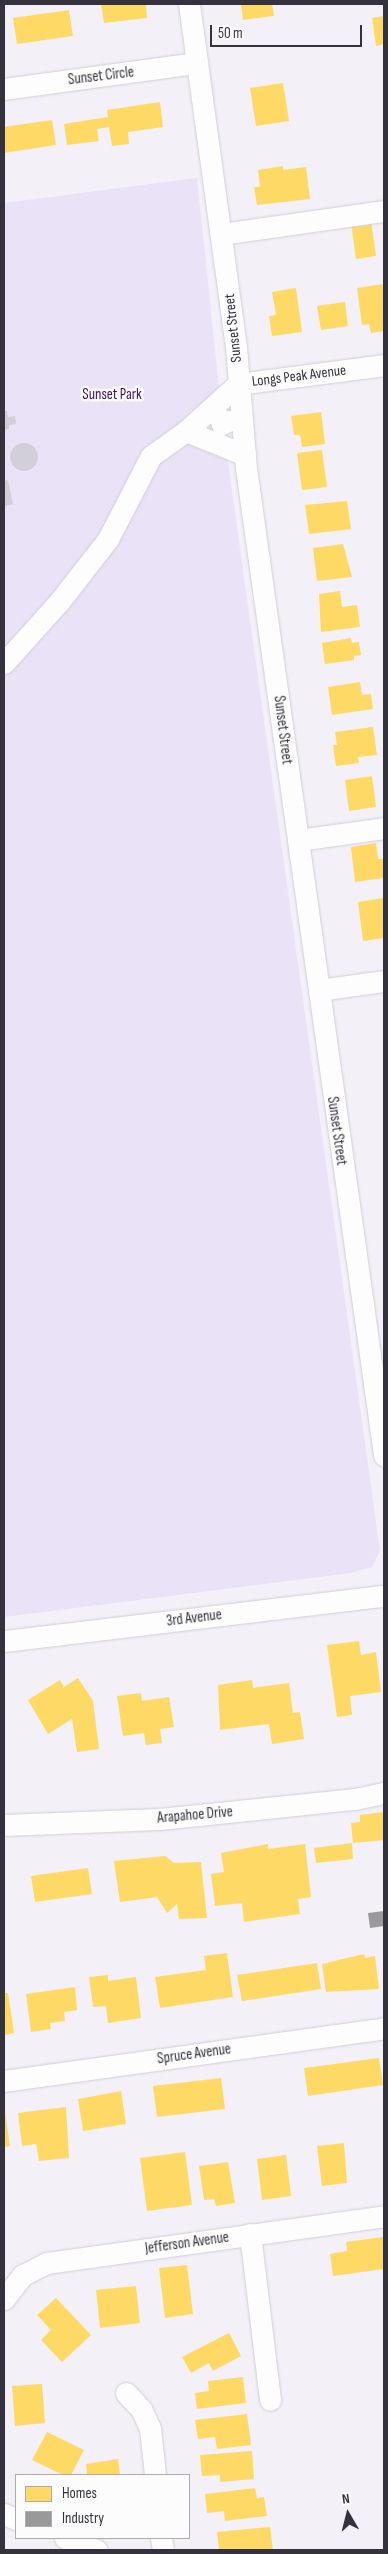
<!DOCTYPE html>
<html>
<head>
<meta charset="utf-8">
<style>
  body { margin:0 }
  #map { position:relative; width:388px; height:2554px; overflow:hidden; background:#f3f0f8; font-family:"Sofia Sans Condensed",sans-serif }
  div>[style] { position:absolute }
  .green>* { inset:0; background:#eae2f7 }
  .homes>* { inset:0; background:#ffd966 }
  .industry>* { inset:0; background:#999 }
  .building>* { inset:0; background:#d3cfd8 }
  .round { border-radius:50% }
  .roads { filter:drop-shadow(0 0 1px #d1cdd6) drop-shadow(0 0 1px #d1cdd6) }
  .minor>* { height:21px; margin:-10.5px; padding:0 10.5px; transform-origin:10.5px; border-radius:10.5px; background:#fdfdfe }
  span { translate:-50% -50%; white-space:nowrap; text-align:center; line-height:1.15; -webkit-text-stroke:5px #fcfcfc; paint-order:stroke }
  .street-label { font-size:15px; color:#36323d }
  .park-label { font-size:15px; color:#3e1068 }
  .frame { position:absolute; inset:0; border:5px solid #36323d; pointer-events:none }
  .legend { position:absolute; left:15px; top:2474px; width:175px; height:65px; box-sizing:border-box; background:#fcfcfc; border:1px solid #adabb0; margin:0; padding:6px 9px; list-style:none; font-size:15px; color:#36323d }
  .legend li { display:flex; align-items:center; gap:10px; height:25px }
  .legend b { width:25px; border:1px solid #adabb0 }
  .north { position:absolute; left:323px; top:2489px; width:50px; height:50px; -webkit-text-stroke:4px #fcfcfc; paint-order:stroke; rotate:352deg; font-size:14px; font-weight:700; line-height:20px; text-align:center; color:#36323d }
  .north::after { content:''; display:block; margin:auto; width:18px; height:22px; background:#36323d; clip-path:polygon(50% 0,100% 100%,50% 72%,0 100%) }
  .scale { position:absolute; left:210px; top:25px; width:152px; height:22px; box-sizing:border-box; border:2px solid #36323d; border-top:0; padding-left:6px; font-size:15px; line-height:18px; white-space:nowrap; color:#36323d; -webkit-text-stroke:4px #fcfcfc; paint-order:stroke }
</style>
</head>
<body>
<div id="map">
  <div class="green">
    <i style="clip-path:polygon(197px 178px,223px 427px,380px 1550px,372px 1567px,351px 1573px,4px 1617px,4px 203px)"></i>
  </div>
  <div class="homes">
    <i style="clip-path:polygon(101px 4px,146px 4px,147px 18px,104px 23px)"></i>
    <i style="clip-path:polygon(241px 4px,272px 4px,274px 16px,243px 20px)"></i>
    <i style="clip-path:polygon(69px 10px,73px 36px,17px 44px,13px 18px)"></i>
    <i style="clip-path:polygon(384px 16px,384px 44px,376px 46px,372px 18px)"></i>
    <i style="clip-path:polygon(283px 83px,289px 121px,256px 126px,250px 88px)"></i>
    <i style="clip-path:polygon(160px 102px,163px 127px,128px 132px,129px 144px,112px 146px,109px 127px,97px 129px,99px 141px,67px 145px,64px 124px,108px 117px,107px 110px)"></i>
    <i style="clip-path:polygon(52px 120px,56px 145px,4px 153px,4px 127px)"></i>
    <i style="clip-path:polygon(283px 166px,283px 170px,306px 167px,310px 199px,257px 205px,254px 187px,260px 187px,258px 170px)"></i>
    <i style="clip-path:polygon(371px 220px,376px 256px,356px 259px,351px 223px)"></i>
    <i style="clip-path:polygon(384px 284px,384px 331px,371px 333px,369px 324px,362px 325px,357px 288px)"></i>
    <i style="clip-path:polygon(296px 288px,302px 332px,272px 336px,269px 316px,276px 315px,272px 292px)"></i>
    <i style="clip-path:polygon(345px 302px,348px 326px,321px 330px,317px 306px)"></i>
    <i style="clip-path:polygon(321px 412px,325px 444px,302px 447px,300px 435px,294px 435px,291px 416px)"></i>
    <i style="clip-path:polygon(322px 450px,327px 487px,302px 490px,297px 453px)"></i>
    <i style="clip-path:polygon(347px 501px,351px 529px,309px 534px,305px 505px)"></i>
    <i style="clip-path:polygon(343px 544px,352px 577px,317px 581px,313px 548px)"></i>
    <i style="clip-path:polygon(340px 591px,342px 607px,357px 605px,360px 627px,321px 632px,319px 594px)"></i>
    <i style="clip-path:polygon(351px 638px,352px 643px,359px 642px,361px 655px,354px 656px,354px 660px,325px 664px,322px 643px)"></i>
    <i style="clip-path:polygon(360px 682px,362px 695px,371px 694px,373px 709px,332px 715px,328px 687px)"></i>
    <i style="clip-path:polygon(373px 727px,377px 755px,358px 757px,359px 763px,336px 766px,333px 745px,337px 745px,335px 732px)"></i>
    <i style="clip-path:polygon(372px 776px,376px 807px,349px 811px,345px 780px)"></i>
    <i style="clip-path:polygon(376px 843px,378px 859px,384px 859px,384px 878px,355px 882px,351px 847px)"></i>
    <i style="clip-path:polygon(384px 898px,384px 938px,363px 941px,358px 902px)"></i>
    <i style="clip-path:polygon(359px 1641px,361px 1655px,376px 1652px,381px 1692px,350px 1696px,352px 1715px,337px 1717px,327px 1645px)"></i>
    <i style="clip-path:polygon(78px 1678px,93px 1701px,99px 1749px,77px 1752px,72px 1719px,48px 1734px,28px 1700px,60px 1680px,64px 1687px)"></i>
    <i style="clip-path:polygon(252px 1680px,253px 1688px,289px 1683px,293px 1713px,300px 1712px,304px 1739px,272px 1744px,269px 1724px,220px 1730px,218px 1685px)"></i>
    <i style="clip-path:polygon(141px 1693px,142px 1701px,169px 1697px,174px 1727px,160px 1729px,162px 1743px,146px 1745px,144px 1733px,123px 1736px,117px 1696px)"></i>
    <i style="clip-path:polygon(384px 1812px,384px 1840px,353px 1843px,351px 1823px,360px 1822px,360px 1815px)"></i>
    <i style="clip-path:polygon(352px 1843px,353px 1859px,316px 1863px,314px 1848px)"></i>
    <i style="clip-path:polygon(268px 1844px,268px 1849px,305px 1844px,311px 1897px,298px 1899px,300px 1914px,244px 1922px,242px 1903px,215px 1906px,211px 1874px,224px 1872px,221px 1853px)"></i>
    <i style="clip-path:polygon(165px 1856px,174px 1863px,201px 1862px,207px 1918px,179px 1919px,177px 1904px,167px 1913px,157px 1897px,120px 1902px,114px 1861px)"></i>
    <i style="clip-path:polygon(88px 1868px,92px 1894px,35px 1902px,31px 1876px)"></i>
    <i style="clip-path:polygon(227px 1953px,233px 1997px,160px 2008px,155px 1977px,206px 1970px,204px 1956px)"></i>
    <i style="clip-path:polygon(364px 1954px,365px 1958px,375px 1956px,379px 1989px,326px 1992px,322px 1964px)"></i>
    <i style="clip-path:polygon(317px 1963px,321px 1989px,242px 2001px,237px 1975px)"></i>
    <i style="clip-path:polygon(108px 1975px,108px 1981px,136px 1977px,141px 2018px,108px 2023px,106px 2006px,93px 2007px,89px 1977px)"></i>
    <i style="clip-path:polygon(75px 1987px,77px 2010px,64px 2012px,65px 2021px,50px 2023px,51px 2029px,31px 2032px,26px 1994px)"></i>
    <i style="clip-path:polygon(4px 1993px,8px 1993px,14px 2033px,4px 2035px)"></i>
    <i style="clip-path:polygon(379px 2058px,383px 2085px,308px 2096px,304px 2068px)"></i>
    <i style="clip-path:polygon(221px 2078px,225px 2109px,157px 2117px,153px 2086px)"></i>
    <i style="clip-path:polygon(121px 2091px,126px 2124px,83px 2131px,78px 2099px)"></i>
    <i style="clip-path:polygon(66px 2107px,69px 2158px,39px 2161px,36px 2144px,22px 2146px,18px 2113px)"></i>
    <i style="clip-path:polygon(5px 2112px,10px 2146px,4px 2147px,4px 2113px)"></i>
    <i style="clip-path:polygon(344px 2143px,347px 2183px,322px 2186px,317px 2146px)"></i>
    <i style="clip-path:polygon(185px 2152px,192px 2205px,147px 2211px,140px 2158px)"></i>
    <i style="clip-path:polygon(286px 2155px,291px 2196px,262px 2200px,257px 2159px)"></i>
    <i style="clip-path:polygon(228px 2162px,235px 2203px,216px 2206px,214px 2199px,204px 2200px,199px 2166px)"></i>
    <i style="clip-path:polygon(383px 2237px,384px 2269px,333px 2276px,330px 2254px,347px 2251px,346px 2242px)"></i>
    <i style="clip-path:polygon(187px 2265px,193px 2314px,165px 2318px,159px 2268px)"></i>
    <i style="clip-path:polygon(136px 2286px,140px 2323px,100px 2328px,96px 2290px)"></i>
    <i style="clip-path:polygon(56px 2298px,91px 2335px,62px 2362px,41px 2340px,51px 2330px,37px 2315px)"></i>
    <i style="clip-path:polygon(229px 2333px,241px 2356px,213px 2371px,209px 2363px,191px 2373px,182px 2357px)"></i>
    <i style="clip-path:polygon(243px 2377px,246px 2403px,197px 2409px,195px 2393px,209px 2391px,208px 2381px)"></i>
    <i style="clip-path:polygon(42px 2384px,45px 2423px,15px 2426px,12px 2386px)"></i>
    <i style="clip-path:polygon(247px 2414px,251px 2445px,217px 2449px,215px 2437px,198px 2439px,195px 2420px)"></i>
    <i style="clip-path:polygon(47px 2432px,84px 2450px,71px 2475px,63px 2475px,32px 2460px)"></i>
    <i style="clip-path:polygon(252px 2451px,254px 2479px,220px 2482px,220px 2475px,202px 2476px,200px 2455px)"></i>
    <i style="clip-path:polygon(118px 2459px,120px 2475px,87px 2475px,86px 2464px)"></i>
    <i style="clip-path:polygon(255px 2488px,257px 2498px,264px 2497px,267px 2516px,225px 2521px,224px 2511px,207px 2513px,205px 2494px)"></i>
    <i style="clip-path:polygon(270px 2527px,273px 2550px,219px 2550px,217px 2532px)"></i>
  </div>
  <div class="industry">
    <i style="clip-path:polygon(384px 1911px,384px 1926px,370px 1928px,368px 1913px)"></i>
  </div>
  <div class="building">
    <i style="clip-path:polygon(4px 411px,7px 411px,8px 417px,15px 416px,16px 424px,9px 425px,9px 429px,4px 430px)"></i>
    <i class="round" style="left:10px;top:443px;width:28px;height:28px"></i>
    <i style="clip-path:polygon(8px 480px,13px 504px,4px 506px,4px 481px)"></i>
  </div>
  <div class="roads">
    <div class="minor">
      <i style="left:189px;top:4px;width:346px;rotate:82.2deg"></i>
      <i style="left:236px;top:347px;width:121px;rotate:85.3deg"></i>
      <i style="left:246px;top:468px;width:997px;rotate:82.04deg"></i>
      <i style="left:4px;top:89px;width:195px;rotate:-7.7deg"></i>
      <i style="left:222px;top:234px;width:164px;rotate:-8.1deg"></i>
      <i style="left:220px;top:418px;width:6px;rotate:72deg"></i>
      <i style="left:222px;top:424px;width:7px;rotate:-27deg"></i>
      <i style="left:186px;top:431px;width:64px;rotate:22.1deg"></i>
      <i style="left:4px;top:663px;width:82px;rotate:-48deg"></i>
      <i style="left:59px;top:602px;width:80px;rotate:-52.1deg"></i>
      <i style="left:108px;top:539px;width:93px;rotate:-62.6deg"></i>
      <i style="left:151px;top:456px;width:43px;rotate:-35.5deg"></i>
      <i style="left:186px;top:431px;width:70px;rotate:-42.1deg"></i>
      <i style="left:238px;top:384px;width:147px;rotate:-7.4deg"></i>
      <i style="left:298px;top:840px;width:87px;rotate:-7.9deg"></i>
      <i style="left:319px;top:990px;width:66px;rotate:-7.9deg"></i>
      <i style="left:4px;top:1641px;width:383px;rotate:-6.8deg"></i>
      <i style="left:4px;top:1825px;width:156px;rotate:-2.2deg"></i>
      <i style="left:160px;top:1819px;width:196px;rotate:-5.9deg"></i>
      <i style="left:355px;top:1799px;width:30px;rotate:-12deg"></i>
      <i style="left:4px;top:2081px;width:384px;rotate:-7.9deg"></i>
      <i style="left:250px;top:2234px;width:167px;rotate:83.1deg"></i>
      <i style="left:4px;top:2299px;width:31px;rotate:-52deg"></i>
      <i style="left:23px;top:2275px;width:27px;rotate:-27deg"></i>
      <i style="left:47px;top:2263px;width:340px;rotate:-7.9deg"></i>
      <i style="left:126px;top:2393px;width:22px;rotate:47deg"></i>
      <i style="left:141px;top:2409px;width:21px;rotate:65deg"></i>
      <i style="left:150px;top:2428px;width:47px;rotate:83.9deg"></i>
      <i style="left:4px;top:2514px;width:13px;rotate:23deg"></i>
      <i style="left:65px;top:2538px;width:34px;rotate:21deg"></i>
      <i style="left:161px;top:2538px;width:12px;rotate:81deg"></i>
    </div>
  </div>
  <div class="street-label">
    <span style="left:101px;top:76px;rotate:-7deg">Sunset Circle</span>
    <span style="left:233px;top:328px;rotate:-96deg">Sunset Street</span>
    <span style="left:299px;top:376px;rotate:-7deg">Longs Peak Avenue</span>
    <span style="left:283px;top:730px;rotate:83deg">Sunset Street</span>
    <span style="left:337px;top:1131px;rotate:82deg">Sunset Street</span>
    <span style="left:194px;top:1618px;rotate:-7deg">3rd Avenue</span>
    <span style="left:195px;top:1815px;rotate:-5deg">Arapahoe Drive</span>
    <span style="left:194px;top:2054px;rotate:-8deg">Spruce Avenue</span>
    <span style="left:187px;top:2243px;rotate:-8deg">Jefferson Avenue</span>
  </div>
  <div class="park-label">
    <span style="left:112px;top:395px">Sunset Park</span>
  </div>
  <div class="frame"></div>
  <ul class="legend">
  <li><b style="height:14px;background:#ffd966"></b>Homes</li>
  <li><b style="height:14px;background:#999"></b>Industry</li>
  </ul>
  <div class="north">N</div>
  <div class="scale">50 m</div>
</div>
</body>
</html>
